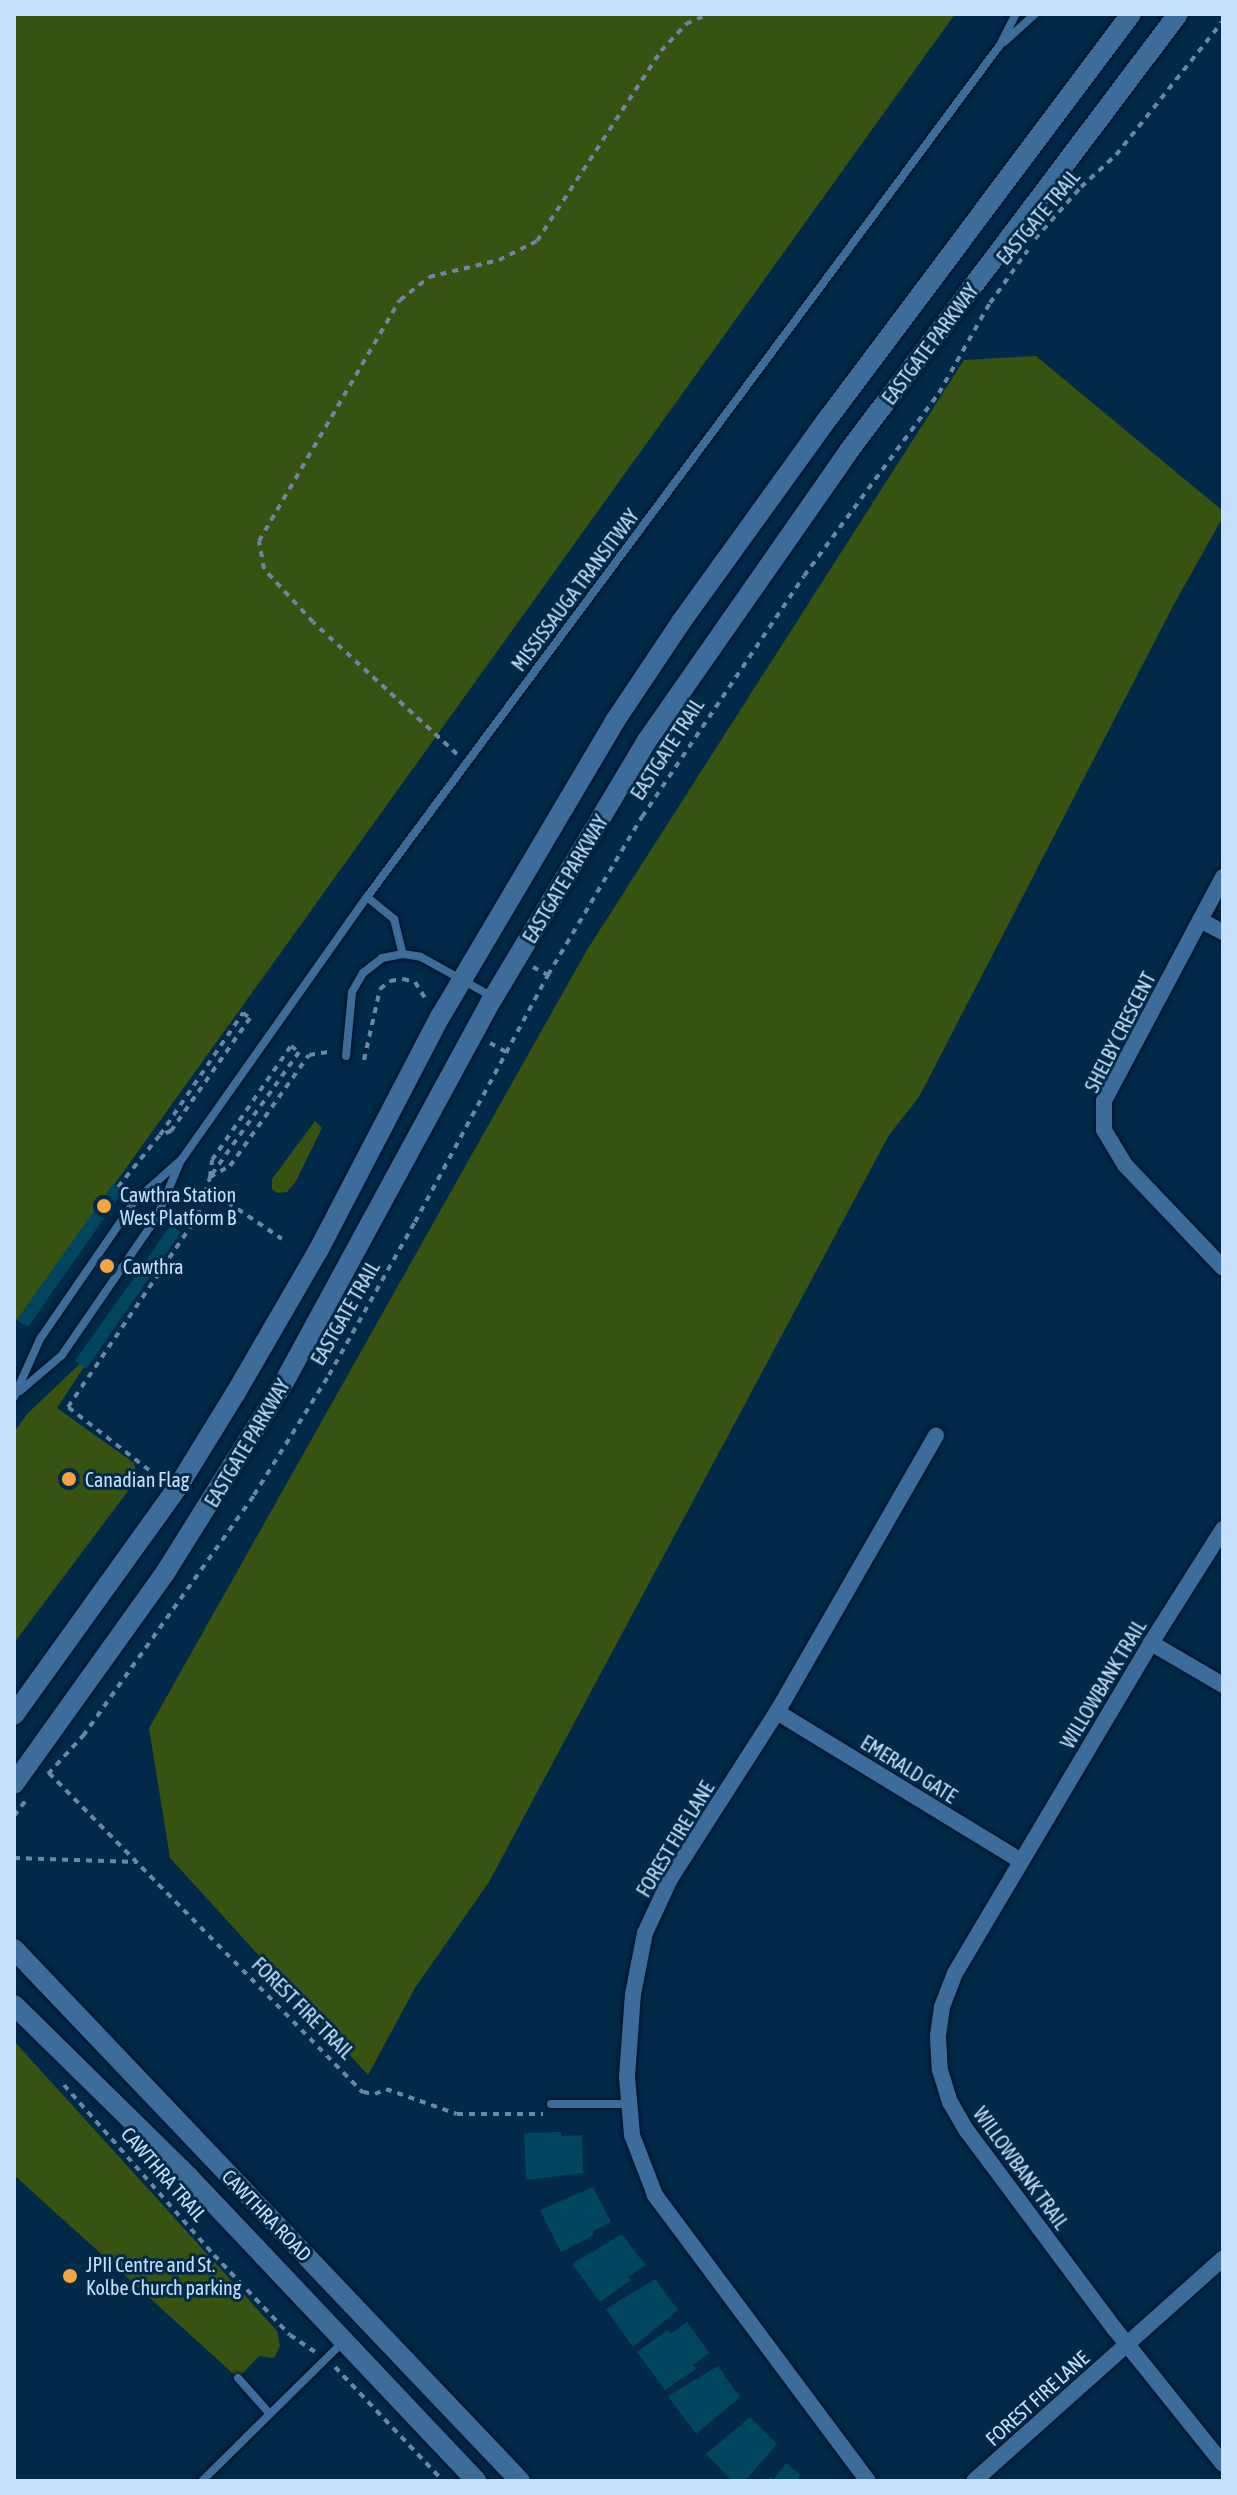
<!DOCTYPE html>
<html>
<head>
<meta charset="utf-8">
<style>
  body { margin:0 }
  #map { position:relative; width:1237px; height:2495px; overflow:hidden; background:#032949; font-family:"Asap Condensed",sans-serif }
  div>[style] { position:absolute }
  .green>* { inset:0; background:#375211 }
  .building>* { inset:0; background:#00465e }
  .path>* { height:4px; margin-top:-2px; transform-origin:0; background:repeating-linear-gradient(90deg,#6988a6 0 6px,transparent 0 12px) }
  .roads { filter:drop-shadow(0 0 2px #001127) drop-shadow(0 0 2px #001127) }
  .service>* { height:8px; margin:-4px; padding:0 4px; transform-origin:4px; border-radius:4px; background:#3c6c9a }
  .minor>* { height:16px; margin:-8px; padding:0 8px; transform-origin:8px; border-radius:8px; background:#3c6c9a }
  .secondary>* { height:20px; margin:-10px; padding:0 10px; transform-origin:10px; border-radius:10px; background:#3c6c9a }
  .dots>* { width:22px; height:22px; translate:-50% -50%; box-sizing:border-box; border:4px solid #032949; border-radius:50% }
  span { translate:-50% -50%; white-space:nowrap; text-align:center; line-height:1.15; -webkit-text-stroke:6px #032949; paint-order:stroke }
  .street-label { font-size:20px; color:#c7e0fb }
  .poi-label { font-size:20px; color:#c7e0fb }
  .left { translate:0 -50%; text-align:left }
  .frame { position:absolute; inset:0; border:16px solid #c7e0fb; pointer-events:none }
</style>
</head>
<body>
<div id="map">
  <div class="green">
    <i style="clip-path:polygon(14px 14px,955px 14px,14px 1324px)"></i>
    <i style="clip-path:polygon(1036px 356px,1223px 511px,1223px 517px,1173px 606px,919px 1097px,889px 1135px,489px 1882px,415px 1988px,368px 2075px,170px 1858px,149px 1728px,587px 950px,964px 360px)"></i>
    <i style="clip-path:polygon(315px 1121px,322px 1128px,296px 1181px,287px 1192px,277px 1193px,272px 1189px,272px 1179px)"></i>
    <i style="clip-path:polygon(80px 1364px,84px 1367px,57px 1408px,134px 1463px,137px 1479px,14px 1643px,14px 1432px,28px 1413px)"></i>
    <i style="clip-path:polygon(14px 2041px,277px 2331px,280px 2346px,274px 2358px,259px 2356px,238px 2378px,14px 2175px)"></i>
  </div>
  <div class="building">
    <i style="clip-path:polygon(113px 1184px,123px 1191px,28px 1327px,17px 1320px)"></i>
    <i style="clip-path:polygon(171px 1225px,181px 1232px,86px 1369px,75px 1361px)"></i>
    <i style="clip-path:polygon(561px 2132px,561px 2136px,582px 2135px,583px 2173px,526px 2180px,524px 2133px)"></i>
    <i style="clip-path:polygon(593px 2187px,611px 2222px,593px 2231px,594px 2235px,561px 2252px,540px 2210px)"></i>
    <i style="clip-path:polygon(622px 2234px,645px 2265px,628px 2277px,631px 2280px,600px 2302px,572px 2264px)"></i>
    <i style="clip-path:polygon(655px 2279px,678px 2310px,633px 2347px,606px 2309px)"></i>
    <i style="clip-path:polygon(687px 2322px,709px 2353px,693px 2365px,696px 2369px,665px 2390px,637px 2352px,668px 2330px,670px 2334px)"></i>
    <i style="clip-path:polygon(718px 2366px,740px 2397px,696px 2434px,668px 2396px)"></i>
    <i style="clip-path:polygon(750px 2417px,777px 2444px,745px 2481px,732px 2481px,706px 2454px)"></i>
    <i style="clip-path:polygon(786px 2463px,800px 2474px,798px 2481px,768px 2481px,770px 2477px,774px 2479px)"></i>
  </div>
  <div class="path">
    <i style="left:1035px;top:239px;width:69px;rotate:-48.5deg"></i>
    <i style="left:1081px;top:187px;width:47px;rotate:-42.4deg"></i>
    <i style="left:1116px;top:155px;width:171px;rotate:-51.4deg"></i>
    <i style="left:457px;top:754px;width:195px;rotate:-137.5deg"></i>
    <i style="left:313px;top:622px;width:72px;rotate:-132.8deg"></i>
    <i style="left:264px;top:569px;width:28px;rotate:-100deg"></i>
    <i style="left:259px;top:541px;width:279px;rotate:-59.7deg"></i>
    <i style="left:400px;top:300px;width:37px;rotate:-38deg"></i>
    <i style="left:429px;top:277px;width:72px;rotate:-13.7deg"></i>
    <i style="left:499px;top:260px;width:42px;rotate:-26.6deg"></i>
    <i style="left:537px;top:241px;width:227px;rotate:-56.9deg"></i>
    <i style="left:661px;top:51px;width:37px;rotate:-47deg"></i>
    <i style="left:686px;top:24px;width:24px;rotate:-24deg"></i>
    <i style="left:533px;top:967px;width:17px;rotate:28deg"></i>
    <i style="left:490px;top:1043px;width:18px;rotate:29deg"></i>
    <i style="left:291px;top:1046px;width:10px;rotate:37deg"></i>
    <i style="left:299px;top:1052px;width:153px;rotate:125.5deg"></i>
    <i style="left:210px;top:1177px;width:17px;rotate:-83deg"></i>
    <i style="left:212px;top:1160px;width:139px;rotate:-55.3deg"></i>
    <i style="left:364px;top:1060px;width:73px;rotate:-77.3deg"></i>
    <i style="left:380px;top:989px;width:13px;rotate:-39deg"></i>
    <i style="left:390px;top:981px;width:13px;rotate:-9deg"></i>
    <i style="left:403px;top:979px;width:12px;rotate:14deg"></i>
    <i style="left:415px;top:982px;width:22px;rotate:58deg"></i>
    <i style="left:118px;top:1187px;width:67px;rotate:-51.1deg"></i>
    <i style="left:160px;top:1135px;width:148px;rotate:-55.8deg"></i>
    <i style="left:243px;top:1013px;width:9px;rotate:36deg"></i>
    <i style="left:250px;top:1018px;width:138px;rotate:125deg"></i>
    <i style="left:171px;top:1131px;width:12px;rotate:160deg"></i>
    <i style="left:208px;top:1189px;width:89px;rotate:34deg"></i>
    <i style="left:149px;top:1470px;width:103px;rotate:-142.1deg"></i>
    <i style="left:68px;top:1407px;width:231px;rotate:-55.8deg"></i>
    <i style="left:198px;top:1216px;width:41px;rotate:-72.9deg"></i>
    <i style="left:210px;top:1177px;width:23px;rotate:-29deg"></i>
    <i style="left:230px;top:1166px;width:136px;rotate:-54.6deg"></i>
    <i style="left:309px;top:1055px;width:20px;rotate:-9deg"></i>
    <i style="left:49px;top:1773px;width:448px;rotate:45.5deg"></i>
    <i style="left:363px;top:2092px;width:12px;rotate:9deg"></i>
    <i style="left:375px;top:2094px;width:12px;rotate:-24deg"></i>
    <i style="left:386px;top:2089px;width:75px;rotate:19.4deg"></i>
    <i style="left:457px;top:2114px;width:86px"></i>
    <i style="left:48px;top:1774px;width:52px;rotate:-47.4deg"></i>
    <i style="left:83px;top:1736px;width:296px;rotate:-54.6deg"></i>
    <i style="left:254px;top:1495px;width:142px;rotate:-58deg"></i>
    <i style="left:329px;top:1375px;width:176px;rotate:-60.7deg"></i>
    <i style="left:415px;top:1222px;width:281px;rotate:-61.7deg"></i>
    <i style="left:548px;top:975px;width:184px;rotate:-59.3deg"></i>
    <i style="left:642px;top:817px;width:290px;rotate:-56.1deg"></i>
    <i style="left:804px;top:576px;width:227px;rotate:-53.6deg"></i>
    <i style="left:939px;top:393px;width:103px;rotate:-60.5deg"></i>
    <i style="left:990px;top:303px;width:65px;rotate:-54.4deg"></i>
    <i style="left:14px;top:1816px;width:21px;rotate:-53deg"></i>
    <i style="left:14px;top:1858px;width:122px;rotate:1.9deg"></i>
    <i style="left:64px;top:2085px;width:227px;rotate:48.6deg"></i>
    <i style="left:214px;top:2255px;width:110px;rotate:46.5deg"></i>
    <i style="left:290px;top:2335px;width:30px;rotate:34deg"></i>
    <i style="left:335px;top:2367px;width:157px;rotate:46.5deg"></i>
  </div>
  <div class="roads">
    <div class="service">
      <i style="left:1004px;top:42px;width:42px;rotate:-42.1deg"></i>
      <i style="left:367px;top:897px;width:35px;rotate:39deg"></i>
      <i style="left:394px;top:919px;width:36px;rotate:76deg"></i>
      <i style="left:346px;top:1056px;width:64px;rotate:-84.6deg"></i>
      <i style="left:352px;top:992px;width:22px;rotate:-60deg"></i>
      <i style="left:363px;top:973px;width:24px;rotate:-38deg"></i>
      <i style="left:382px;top:958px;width:21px;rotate:-11deg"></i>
      <i style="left:403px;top:954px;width:18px;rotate:9deg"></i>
      <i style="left:421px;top:957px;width:82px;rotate:29.1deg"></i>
      <i style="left:20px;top:1391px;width:55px;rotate:-40.6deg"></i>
      <i style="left:62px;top:1355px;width:168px;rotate:-55.5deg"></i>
      <i style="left:157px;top:1217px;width:60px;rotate:-67.3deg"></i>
      <i style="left:14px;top:1397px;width:64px;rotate:-65.9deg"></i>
      <i style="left:40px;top:1339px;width:166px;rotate:-55.5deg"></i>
      <i style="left:134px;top:1202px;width:64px;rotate:-41.9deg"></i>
      <i style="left:182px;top:1159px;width:321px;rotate:-54.8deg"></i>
      <i style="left:367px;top:897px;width:1061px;rotate:-53.39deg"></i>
      <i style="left:1000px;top:45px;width:35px;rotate:-63deg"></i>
      <i style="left:551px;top:2104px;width:76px"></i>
      <i style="left:238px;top:2378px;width:48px;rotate:48.4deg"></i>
      <i style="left:202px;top:2481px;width:198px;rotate:-44.6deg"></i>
    </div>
    <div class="minor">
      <i style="left:1223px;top:877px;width:254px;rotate:118deg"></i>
      <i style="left:1104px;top:1101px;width:29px;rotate:90deg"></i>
      <i style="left:1104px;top:1130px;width:41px;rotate:59deg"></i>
      <i style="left:1125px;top:1165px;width:142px;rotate:46.4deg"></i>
      <i style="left:1200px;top:920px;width:26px;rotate:28deg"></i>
      <i style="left:1223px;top:1529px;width:135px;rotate:122.3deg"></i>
      <i style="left:1151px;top:1643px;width:384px;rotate:120.7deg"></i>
      <i style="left:955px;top:1973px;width:36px;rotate:111deg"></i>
      <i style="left:942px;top:2007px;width:30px;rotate:98deg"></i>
      <i style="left:938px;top:2037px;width:33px;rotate:87deg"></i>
      <i style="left:940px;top:2070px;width:34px;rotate:73deg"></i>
      <i style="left:950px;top:2102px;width:34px;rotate:60deg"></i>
      <i style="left:967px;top:2131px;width:246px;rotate:53.3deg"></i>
      <i style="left:1114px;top:2328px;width:174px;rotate:51.3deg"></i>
      <i style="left:1151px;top:1643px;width:83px;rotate:30.3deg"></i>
      <i style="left:777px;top:1712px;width:286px;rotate:31.4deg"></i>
      <i style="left:868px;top:2481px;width:357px;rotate:-126.7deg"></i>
      <i style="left:655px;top:2195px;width:64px;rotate:-111deg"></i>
      <i style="left:632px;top:2135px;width:58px;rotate:-94.9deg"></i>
      <i style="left:627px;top:2077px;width:83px;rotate:-85.9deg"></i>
      <i style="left:633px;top:1994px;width:62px;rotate:-78.9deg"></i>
      <i style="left:645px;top:1933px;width:60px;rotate:-65.2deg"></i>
      <i style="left:670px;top:1879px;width:198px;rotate:-57.4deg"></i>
      <i style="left:777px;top:1712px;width:319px;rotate:-60.1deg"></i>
      <i style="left:974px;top:2481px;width:334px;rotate:-41.8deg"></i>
    </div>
    <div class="secondary">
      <i style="left:14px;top:1715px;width:283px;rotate:-54.3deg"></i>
      <i style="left:179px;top:1485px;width:107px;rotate:-58.4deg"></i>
      <i style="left:235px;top:1394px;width:165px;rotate:-59.9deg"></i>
      <i style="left:318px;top:1251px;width:264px;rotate:-62.5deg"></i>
      <i style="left:440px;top:1017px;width:344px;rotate:-59.4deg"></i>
      <i style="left:615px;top:721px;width:119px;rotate:-56.3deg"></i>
      <i style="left:681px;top:622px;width:253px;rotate:-54.2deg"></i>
      <i style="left:829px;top:417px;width:504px;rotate:-53.15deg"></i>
      <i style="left:14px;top:1784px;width:259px;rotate:-54.4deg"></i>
      <i style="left:165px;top:1573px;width:221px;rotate:-58deg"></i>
      <i style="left:282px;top:1386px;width:442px;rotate:-61.5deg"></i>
      <i style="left:493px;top:998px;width:298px;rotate:-59.1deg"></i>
      <i style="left:646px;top:742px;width:353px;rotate:-55.1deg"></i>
      <i style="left:848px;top:452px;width:548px;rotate:-53deg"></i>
      <i style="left:14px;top:1949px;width:734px;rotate:46.43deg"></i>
      <i style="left:14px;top:2005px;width:245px;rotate:44.5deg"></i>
      <i style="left:189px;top:2177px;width:418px;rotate:46.6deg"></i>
    </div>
  </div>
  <div class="dots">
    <i style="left:104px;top:1206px;background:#f2a541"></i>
    <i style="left:107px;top:1266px;background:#f2a541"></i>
    <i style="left:69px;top:1479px;background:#f2a541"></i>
    <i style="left:70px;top:2276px;background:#f2a541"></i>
  </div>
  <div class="street-label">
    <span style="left:1038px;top:217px;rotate:-50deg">EASTGATE TRAIL</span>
    <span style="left:930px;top:344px;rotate:-53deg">EASTGATE PARKWAY</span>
    <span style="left:575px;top:590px;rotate:-53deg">MISSISSAUGA TRANSITWAY</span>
    <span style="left:667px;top:749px;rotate:-57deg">EASTGATE TRAIL</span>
    <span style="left:565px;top:879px;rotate:-59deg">EASTGATE PARKWAY</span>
    <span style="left:1120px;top:1032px;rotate:-63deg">SHELBY CRESCENT</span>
    <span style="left:345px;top:1313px;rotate:-60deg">EASTGATE TRAIL</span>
    <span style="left:247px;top:1443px;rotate:-59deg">EASTGATE PARKWAY</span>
    <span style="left:1103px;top:1684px;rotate:-59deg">WILLOWBANK TRAIL</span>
    <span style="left:909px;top:1769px;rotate:32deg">EMERALD GATE</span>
    <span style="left:675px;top:1839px;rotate:-59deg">FOREST FIRE LANE</span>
    <span style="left:303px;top:2008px;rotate:45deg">FOREST FIRE TRAIL</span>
    <span style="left:1021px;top:2168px;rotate:54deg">WILLOWBANK TRAIL</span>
    <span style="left:164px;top:2174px;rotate:49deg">CAWTHRA TRAIL</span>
    <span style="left:267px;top:2215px;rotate:46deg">CAWTHRA ROAD</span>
    <span style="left:1037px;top:2398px;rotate:-42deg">FOREST FIRE LANE</span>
  </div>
  <div class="poi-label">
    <span class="left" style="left:120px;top:1206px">Cawthra Station<br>West Platform B</span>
    <span class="left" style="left:123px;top:1266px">Cawthra</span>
    <span class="left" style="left:85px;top:1479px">Canadian Flag</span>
    <span class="left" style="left:86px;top:2276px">JPII Centre and St.<br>Kolbe Church parking</span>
  </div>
  <div class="frame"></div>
</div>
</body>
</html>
